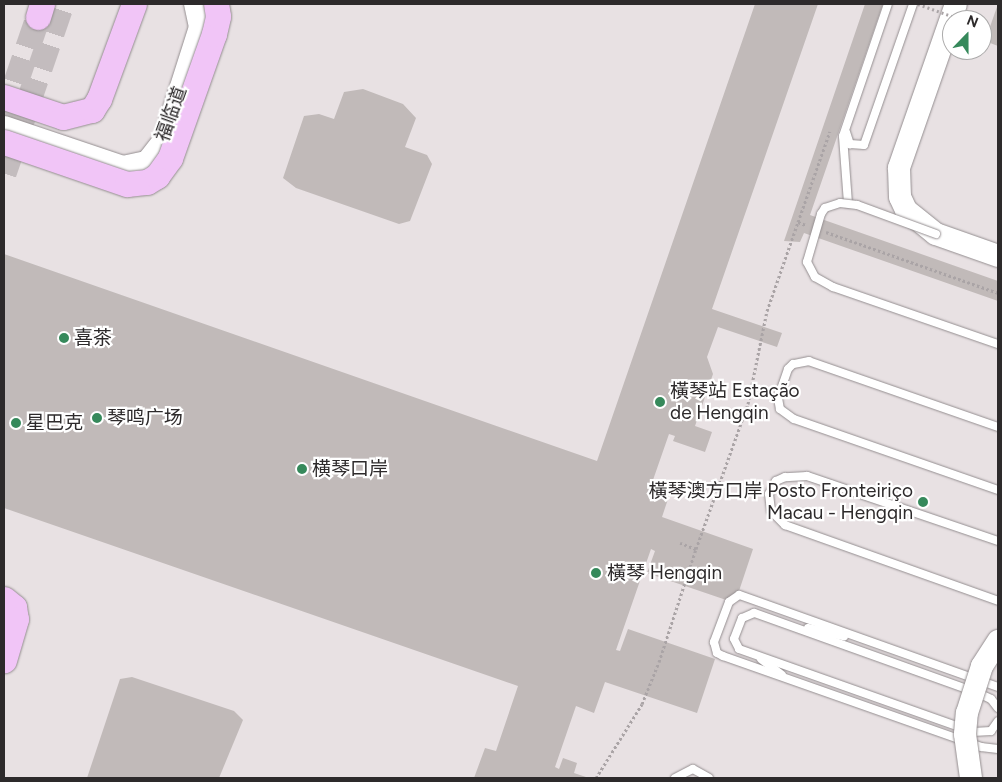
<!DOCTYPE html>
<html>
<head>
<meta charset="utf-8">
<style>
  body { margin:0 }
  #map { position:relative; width:1002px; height:782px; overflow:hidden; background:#e8e1e3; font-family:Figtree,"Noto Sans SC",sans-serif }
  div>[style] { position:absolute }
  .building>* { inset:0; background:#c1bab9 }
  .primary-tunnel>* { height:25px; margin-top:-12.5px; transform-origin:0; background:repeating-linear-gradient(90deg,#c3bcbe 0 25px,transparent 0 37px) }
  .path>* { height:3px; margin-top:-1.5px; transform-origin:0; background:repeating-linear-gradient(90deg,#aaa4a6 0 2.5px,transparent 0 5px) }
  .roads { filter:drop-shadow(0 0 1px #948e90) drop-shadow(0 0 1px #948e90) }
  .service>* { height:8px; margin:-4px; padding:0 4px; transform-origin:4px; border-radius:4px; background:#fff }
  .secondary>* { height:22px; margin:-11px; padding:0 11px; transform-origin:11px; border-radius:11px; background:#fff }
  .primary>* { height:25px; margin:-12.5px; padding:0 12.5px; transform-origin:12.5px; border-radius:12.5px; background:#f1c5f7 }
  .path-bridge>* { height:3px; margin-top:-1.5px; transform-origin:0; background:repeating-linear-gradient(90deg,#aaa4a6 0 2.5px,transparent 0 5px) }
  .bridges { filter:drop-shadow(0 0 1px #948e90) drop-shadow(0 0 1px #948e90) }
  .service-bridge>* { height:8px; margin:-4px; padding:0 4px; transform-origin:4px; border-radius:4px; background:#fff }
  .secondary-bridge>* { height:22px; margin:-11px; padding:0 11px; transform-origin:11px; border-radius:11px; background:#fff }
  .primary-bridge>* { height:25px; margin:-12.5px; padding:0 12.5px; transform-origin:12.5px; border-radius:12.5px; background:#f1c5f7 }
  .dots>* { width:14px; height:14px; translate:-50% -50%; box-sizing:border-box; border:2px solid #fff; border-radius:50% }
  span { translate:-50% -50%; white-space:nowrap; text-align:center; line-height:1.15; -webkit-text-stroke:4.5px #fff; paint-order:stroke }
  .street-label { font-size:19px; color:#2d2a2b }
  .poi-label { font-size:19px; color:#2d2a2b }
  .left { translate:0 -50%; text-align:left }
  .right { translate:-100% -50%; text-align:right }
  .frame { position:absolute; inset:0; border:5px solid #2d2a2b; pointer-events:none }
  .north { position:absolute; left:942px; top:10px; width:50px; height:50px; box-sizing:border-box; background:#fff; border:1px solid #abaaaa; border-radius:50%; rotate:22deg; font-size:14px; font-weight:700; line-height:20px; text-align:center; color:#2d2a2b }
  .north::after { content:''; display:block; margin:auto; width:18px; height:22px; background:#36895b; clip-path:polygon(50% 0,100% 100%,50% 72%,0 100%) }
</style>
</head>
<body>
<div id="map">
  <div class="building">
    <i style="clip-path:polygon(755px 4px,818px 4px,712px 309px,782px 333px,777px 347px,718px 327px,707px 357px,713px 374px,695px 426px,712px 432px,705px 452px,673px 441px,675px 436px,669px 434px,653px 480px,672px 487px,662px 517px,753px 549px,735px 603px,647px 573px,655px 551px,651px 549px,616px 650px,620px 651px,628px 629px,715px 659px,697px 713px,605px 682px,594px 713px,576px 706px,555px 767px,559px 769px,563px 758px,577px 763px,574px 773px,589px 778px,474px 778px,485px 748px,496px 751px,518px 686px,4px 508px,4px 254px,597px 461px)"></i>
    <i style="clip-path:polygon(865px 4px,883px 4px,810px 215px,998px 281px,998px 301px,804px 233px,800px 242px,784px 241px)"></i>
    <i style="clip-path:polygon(998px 4px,998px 46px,985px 41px)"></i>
    <i style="clip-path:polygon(363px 89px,403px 104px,416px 118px,405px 147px,427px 155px,432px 164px,410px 221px,399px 224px,296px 188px,283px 178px,304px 116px,319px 114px,334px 119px,344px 92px)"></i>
    <i style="clip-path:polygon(132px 677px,234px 711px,243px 720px,219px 778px,87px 778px,120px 679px)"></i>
  </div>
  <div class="primary-tunnel">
    <i style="left:4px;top:117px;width:106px;rotate:-71.2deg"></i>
    <i style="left:4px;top:173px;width:179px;rotate:-71.1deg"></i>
  </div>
  <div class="path">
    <i style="left:982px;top:27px;width:7px;rotate:16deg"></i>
    <i style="left:798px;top:222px;width:96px;rotate:-70.6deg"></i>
    <i style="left:826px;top:232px;width:182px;rotate:19.5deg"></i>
    <i style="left:696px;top:549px;width:154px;rotate:-70.3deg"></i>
    <i style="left:748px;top:404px;width:95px;rotate:-78.5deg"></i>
    <i style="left:767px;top:311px;width:94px;rotate:-70.8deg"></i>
    <i style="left:798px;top:222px;width:9px;rotate:21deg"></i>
    <i style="left:596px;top:778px;width:87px;rotate:-58.1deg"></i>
    <i style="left:642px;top:704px;width:45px;rotate:-68deg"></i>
    <i style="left:659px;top:662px;width:119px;rotate:-71.9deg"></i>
    <i style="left:696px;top:549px;width:17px;rotate:-159deg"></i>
  </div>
  <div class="roads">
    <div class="service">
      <i style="left:846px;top:132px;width:13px;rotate:72deg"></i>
      <i style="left:850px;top:144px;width:14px;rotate:4deg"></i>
      <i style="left:864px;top:145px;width:149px;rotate:-70.8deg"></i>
      <i style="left:848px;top:203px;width:67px;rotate:-94.3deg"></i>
      <i style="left:843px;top:136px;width:139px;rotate:-71.2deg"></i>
      <i style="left:998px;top:541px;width:202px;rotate:-161.2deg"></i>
      <i style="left:807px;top:476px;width:22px;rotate:177deg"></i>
      <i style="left:785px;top:477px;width:10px;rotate:156deg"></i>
      <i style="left:776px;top:481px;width:15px;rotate:118deg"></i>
      <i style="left:769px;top:494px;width:17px;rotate:83deg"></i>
      <i style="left:771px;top:511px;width:20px;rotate:45deg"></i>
      <i style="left:785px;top:525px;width:226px;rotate:19.6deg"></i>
      <i style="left:808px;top:628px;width:37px;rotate:13deg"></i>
      <i style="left:761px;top:659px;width:26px;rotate:37deg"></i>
      <i style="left:998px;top:687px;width:275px;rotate:-160.4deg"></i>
      <i style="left:739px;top:595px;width:12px;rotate:145deg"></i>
      <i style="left:729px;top:602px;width:43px;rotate:110.6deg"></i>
      <i style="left:714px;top:642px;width:11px;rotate:75deg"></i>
      <i style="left:717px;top:653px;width:7px;rotate:27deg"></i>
      <i style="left:723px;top:656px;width:274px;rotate:19.4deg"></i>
      <i style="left:981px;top:747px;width:17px;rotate:7deg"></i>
      <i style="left:998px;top:708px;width:11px;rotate:-128deg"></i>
      <i style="left:991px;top:699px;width:14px;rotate:-155deg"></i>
      <i style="left:978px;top:693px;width:238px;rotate:-160.3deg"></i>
      <i style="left:754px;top:613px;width:13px;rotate:157deg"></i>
      <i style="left:742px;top:618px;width:22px;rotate:111deg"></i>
      <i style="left:734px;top:639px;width:11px;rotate:63deg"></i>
      <i style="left:739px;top:649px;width:248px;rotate:19.5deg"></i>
      <i style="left:973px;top:732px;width:18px;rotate:-3deg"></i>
      <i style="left:991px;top:731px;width:12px;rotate:-55deg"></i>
      <i style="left:675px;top:778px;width:20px;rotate:-27deg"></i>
      <i style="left:693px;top:769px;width:18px;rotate:29deg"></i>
    </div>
    <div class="secondary">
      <i style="left:956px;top:4px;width:174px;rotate:109.2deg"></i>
      <i style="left:899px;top:168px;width:29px;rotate:88deg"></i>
      <i style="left:900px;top:197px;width:14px;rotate:65deg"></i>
      <i style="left:906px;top:210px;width:38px;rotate:39deg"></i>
      <i style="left:936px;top:234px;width:66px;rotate:19.5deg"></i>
      <i style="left:4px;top:127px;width:126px;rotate:18.6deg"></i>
      <i style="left:123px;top:167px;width:25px;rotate:-12deg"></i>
      <i style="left:147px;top:162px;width:28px;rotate:-52deg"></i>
      <i style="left:164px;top:140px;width:119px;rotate:-72.3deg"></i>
      <i style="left:200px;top:27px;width:24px;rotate:-102deg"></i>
    </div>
    <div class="primary">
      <i style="left:38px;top:17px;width:14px;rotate:-73deg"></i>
      <i style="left:4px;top:599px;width:13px;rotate:39deg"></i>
      <i style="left:14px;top:607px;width:12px;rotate:81deg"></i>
      <i style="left:16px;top:619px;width:43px;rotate:106.3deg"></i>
    </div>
  </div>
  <div class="path-bridge">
    <i style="left:918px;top:4px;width:48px;rotate:19.6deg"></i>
  </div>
  <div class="bridges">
    <div class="service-bridge">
      <i style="left:936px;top:234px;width:84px;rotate:-159.8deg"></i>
      <i style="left:857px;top:205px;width:17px;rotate:-173deg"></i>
      <i style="left:840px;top:203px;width:16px;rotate:162deg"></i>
      <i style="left:825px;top:208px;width:7px;rotate:124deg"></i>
      <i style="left:821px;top:214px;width:50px;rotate:106.3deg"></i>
      <i style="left:807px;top:262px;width:17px;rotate:62deg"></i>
      <i style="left:815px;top:277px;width:21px;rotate:29deg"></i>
      <i style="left:833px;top:287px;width:175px;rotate:19.1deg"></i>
      <i style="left:998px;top:427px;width:200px;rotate:-160.8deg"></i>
      <i style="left:809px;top:361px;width:16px;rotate:169deg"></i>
      <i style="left:793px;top:364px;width:7px;rotate:135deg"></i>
      <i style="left:788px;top:369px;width:31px;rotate:109deg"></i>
      <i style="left:778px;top:398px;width:11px;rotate:80deg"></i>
      <i style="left:780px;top:409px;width:17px;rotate:36deg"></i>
      <i style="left:794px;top:419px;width:216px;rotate:19.2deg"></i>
    </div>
    <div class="secondary-bridge">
      <i style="left:971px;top:778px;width:44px;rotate:-97.8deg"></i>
      <i style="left:965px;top:734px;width:21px;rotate:-85deg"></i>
      <i style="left:967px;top:713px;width:49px;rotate:-72.3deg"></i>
      <i style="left:982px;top:666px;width:30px;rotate:-57deg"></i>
    </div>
    <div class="primary-bridge">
      <i style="left:4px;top:97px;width:62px;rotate:18.7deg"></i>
      <i style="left:63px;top:117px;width:30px;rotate:-14deg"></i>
      <i style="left:92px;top:110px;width:13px;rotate:-58deg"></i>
      <i style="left:99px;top:99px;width:101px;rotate:-69.8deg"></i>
      <i style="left:4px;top:142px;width:130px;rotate:18.9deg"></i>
      <i style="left:127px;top:184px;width:20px;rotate:-6deg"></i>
      <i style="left:147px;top:182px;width:12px;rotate:-31deg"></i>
      <i style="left:157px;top:176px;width:22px;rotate:-54deg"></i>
      <i style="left:170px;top:158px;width:132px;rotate:-70.5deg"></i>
      <i style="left:214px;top:34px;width:18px;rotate:-77deg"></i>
      <i style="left:218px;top:16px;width:12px;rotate:-99deg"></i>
    </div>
  </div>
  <div class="dots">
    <i style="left:64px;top:338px;background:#36895b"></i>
    <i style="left:660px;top:402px;background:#36895b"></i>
    <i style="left:97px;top:418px;background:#36895b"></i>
    <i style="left:16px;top:423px;background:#36895b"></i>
    <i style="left:302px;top:469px;background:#36895b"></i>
    <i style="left:923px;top:502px;background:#36895b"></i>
    <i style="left:596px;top:573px;background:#36895b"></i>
  </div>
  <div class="street-label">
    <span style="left:171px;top:114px;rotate:-70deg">福临道</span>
  </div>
  <div class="poi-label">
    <span class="left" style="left:74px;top:338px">喜茶</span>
    <span class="left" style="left:670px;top:402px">橫琴站 Estação<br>de Hengqin</span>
    <span class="left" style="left:107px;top:418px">琴鸣广场</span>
    <span class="left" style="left:26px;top:423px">星巴克</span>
    <span class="left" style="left:312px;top:469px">横琴口岸</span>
    <span class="right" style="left:913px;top:502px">橫琴澳方口岸 Posto Fronteiriço<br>Macau - Hengqin</span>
    <span class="left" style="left:607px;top:573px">橫琴 Hengqin</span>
  </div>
  <div class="frame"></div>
  <div class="north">N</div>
</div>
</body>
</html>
